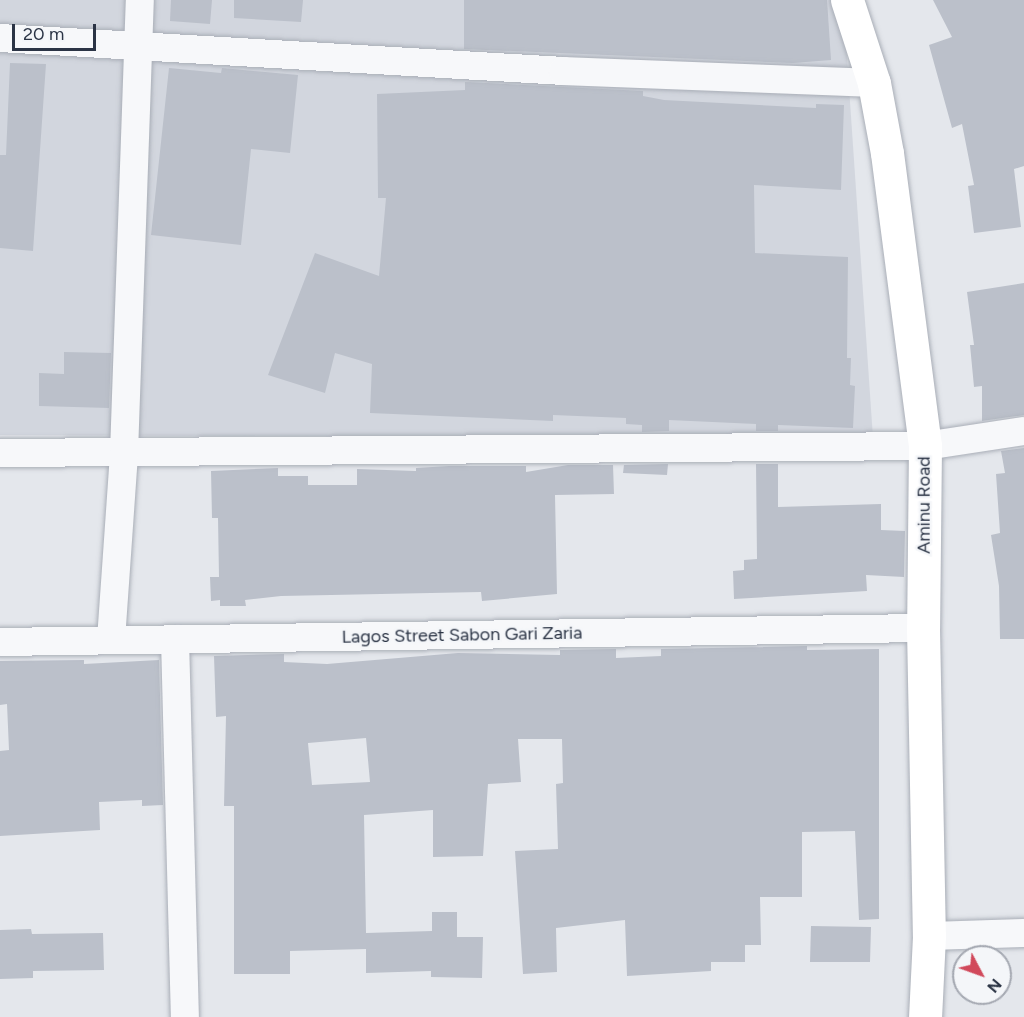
<!DOCTYPE html>
<html>
<head>
<meta charset="utf-8">
<style>
  body { margin:0 }
  #map { position:relative; width:1024px; height:1017px; overflow:hidden; background:#e4e7ec; font-family:Figtree,sans-serif }
  div>[style] { position:absolute }
  .built>* { inset:0; background:#d2d6de }
  .building>* { inset:0; background:#bbc0ca }
  .roads { filter:drop-shadow(0 0 2px #a9aeb7) drop-shadow(0 0 2px #a9aeb7) }
  .street>* { height:28px; margin:-14px; padding:0 14px; transform-origin:14px; border-radius:14px; background:#f7f8fa }
  .secondary>* { height:33px; margin:-16.5px; padding:0 16.5px; transform-origin:16.5px; border-radius:16.5px; background:#fff }
  span { translate:-50% -50%; white-space:nowrap; text-align:center; line-height:1.15; -webkit-text-stroke:4.5px #f4f6f9; paint-order:stroke }
  .street-label { font-size:18px; color:#2b3445 }
  .north { position:absolute; left:952px; top:945px; width:60px; height:60px; box-sizing:border-box; background:#f4f6f9; border:2px solid #a4a8b1; border-radius:50%; rotate:131deg; font-size:16px; font-weight:700; line-height:24px; text-align:center; color:#2b3445 }
  .north::after { content:''; display:block; margin:auto; width:21px; height:27px; background:#d1495b; clip-path:polygon(50% 0,100% 100%,50% 72%,0 100%) }
  .scale { position:absolute; left:12px; top:24px; width:84px; height:27px; box-sizing:border-box; border:3px solid #2b3445; border-top:0; padding-left:8px; font-size:18px; line-height:21px; white-space:nowrap; color:#2b3445; -webkit-text-stroke:4px #f4f6f9; paint-order:stroke }
</style>
</head>
<body>
<div id="map">
  <div class="built">
    <i style="clip-path:polygon(0 0,837px 0,844px 14px,873px 438px,0 435px)"></i>
  </div>
  <div class="building">
    <i style="clip-path:polygon(171px 0,212px 0,210px 24px,170px 21px)"></i>
    <i style="clip-path:polygon(234px 0,303px 0,301px 22px,234px 18px)"></i>
    <i style="clip-path:polygon(464px 0,827px 0,831px 60px,793px 63px,464px 49px)"></i>
    <i style="clip-path:polygon(933px 0,1024px 0,1024px 166px,1014px 169px,1021px 227px,974px 233px,968px 186px,974px 185px,962px 124px,952px 128px,929px 45px,952px 37px)"></i>
    <i style="clip-path:polygon(10px 63px,46px 64px,33px 251px,0 248px,0 155px,6px 155px)"></i>
    <i style="clip-path:polygon(169px 68px,221px 73px,222px 68px,298px 75px,290px 153px,251px 149px,241px 245px,151px 235px)"></i>
    <i style="clip-path:polygon(465px 82px,643px 91px,643px 96px,664px 100px,816px 108px,816px 104px,844px 105px,841px 190px,754px 185px,755px 253px,848px 257px,847px 358px,851px 358px,850px 385px,855px 386px,853px 428px,778px 425px,778px 431px,756px 431px,756px 424px,669px 420px,669px 431px,642px 432px,642px 425px,626px 424px,626px 418px,553px 415px,553px 421px,370px 413px,372px 364px,335px 353px,325px 393px,268px 375px,315px 253px,379px 276px,386px 198px,378px 198px,377px 94px,465px 90px)"></i>
    <i style="clip-path:polygon(1024px 283px,1024px 415px,982px 421px,982px 386px,974px 387px,970px 345px,974px 345px,967px 292px)"></i>
    <i style="clip-path:polygon(64px 352px,111px 353px,109px 408px,39px 406px,39px 373px,64px 374px)"></i>
    <i style="clip-path:polygon(1024px 448px,1024px 639px,1000px 639px,999px 586px,991px 535px,1000px 533px,996px 474px,1005px 473px,1001px 451px)"></i>
    <i style="clip-path:polygon(668px 464px,667px 475px,623px 473px,624px 465px)"></i>
    <i style="clip-path:polygon(756px 464px,778px 464px,778px 507px,881px 504px,881px 530px,905px 531px,904px 577px,866px 575px,867px 591px,734px 599px,733px 571px,744px 570px,744px 560px,757px 559px)"></i>
    <i style="clip-path:polygon(568px 465px,613px 465px,614px 494px,555px 495px,557px 594px,482px 601px,481px 592px,281px 596px,245px 600px,246px 606px,220px 606px,220px 600px,211px 601px,210px 577px,219px 577px,218px 518px,212px 518px,211px 471px,278px 468px,278px 476px,308px 476px,308px 485px,357px 485px,357px 469px,416px 471px,416px 468px,449px 466px,526px 466px,526px 472px)"></i>
    <i style="clip-path:polygon(evenodd,807px 646px,807px 650px,879px 649px,879px 919px,859px 920px,855px 831px,802px 832px,802px 897px,760px 897px,761px 945px,745px 945px,745px 962px,711px 962px,711px 971px,627px 976px,625px 920px,556px 928px,557px 972px,523px 974px,515px 851px,558px 849px,556px 784px,563px 783px,562px 739px,518px 739px,521px 782px,488px 784px,483px 856px,433px 857px,433px 810px,364px 815px,366px 933px,432px 931px,432px 912px,457px 912px,457px 937px,483px 937px,482px 978px,431px 977px,431px 971px,366px 973px,366px 949px,290px 951px,290px 974px,234px 974px,234px 806px,224px 806px,226px 716px,216px 717px,214px 656px,284px 654px,284px 662px,327px 664px,458px 653px,560px 655px,560px 650px,616px 649px,616px 658px,661px 656px,661px 649px,807px 646px,366px 738px,370px 782px,312px 785px,308px 743px,366px 738px)"></i>
    <i style="clip-path:polygon(84px 660px,84px 664px,159px 660px,163px 805px,142px 806px,142px 800px,99px 802px,100px 830px,0 836px,0 751px,9px 750px,7px 704px,0 705px,0 661px)"></i>
    <i style="clip-path:polygon(811px 926px,871px 927px,870px 962px,810px 962px)"></i>
    <i style="clip-path:polygon(31px 929px,32px 934px,103px 933px,104px 970px,33px 971px,33px 978px,0 979px,0 930px)"></i>
  </div>
  <div class="roads">
    <div class="street">
      <i style="left:0;top:38px;width:564px;rotate:3.35deg"></i>
      <i style="left:563px;top:71px;width:311px;rotate:2.2deg"></i>
      <i style="left:0;top:453px;width:925px;rotate:-0.43deg"></i>
      <i style="left:925px;top:446px;width:100px;rotate:-8.6deg"></i>
      <i style="left:175px;top:639px;width:378px;rotate:88.5deg"></i>
      <i style="left:111px;top:640px;width:187px;rotate:-86deg"></i>
      <i style="left:124px;top:453px;width:453px;rotate:-88deg"></i>
      <i style="left:0;top:642px;width:923px;rotate:-0.87deg"></i>
      <i style="left:929px;top:936px;width:95px;rotate:-1.8deg"></i>
    </div>
    <div class="secondary">
      <i style="left:847px;top:0;width:87px;rotate:72deg"></i>
      <i style="left:874px;top:83px;width:71px;rotate:79.5deg"></i>
      <i style="left:887px;top:153px;width:295px;rotate:82.6deg"></i>
      <i style="left:925px;top:446px;width:182px;rotate:90.6deg"></i>
      <i style="left:923px;top:628px;width:308px;rotate:88.9deg"></i>
      <i style="left:929px;top:936px;width:81px;rotate:92.8deg"></i>
    </div>
  </div>
  <div class="street-label">
    <span style="left:924px;top:505px;rotate:-90deg">Aminu Road</span>
    <span style="left:462px;top:635px;rotate:-1deg">Lagos Street Sabon Gari Zaria</span>
  </div>
  <div class="north">N</div>
  <div class="scale">20 m</div>
</div>
</body>
</html>
